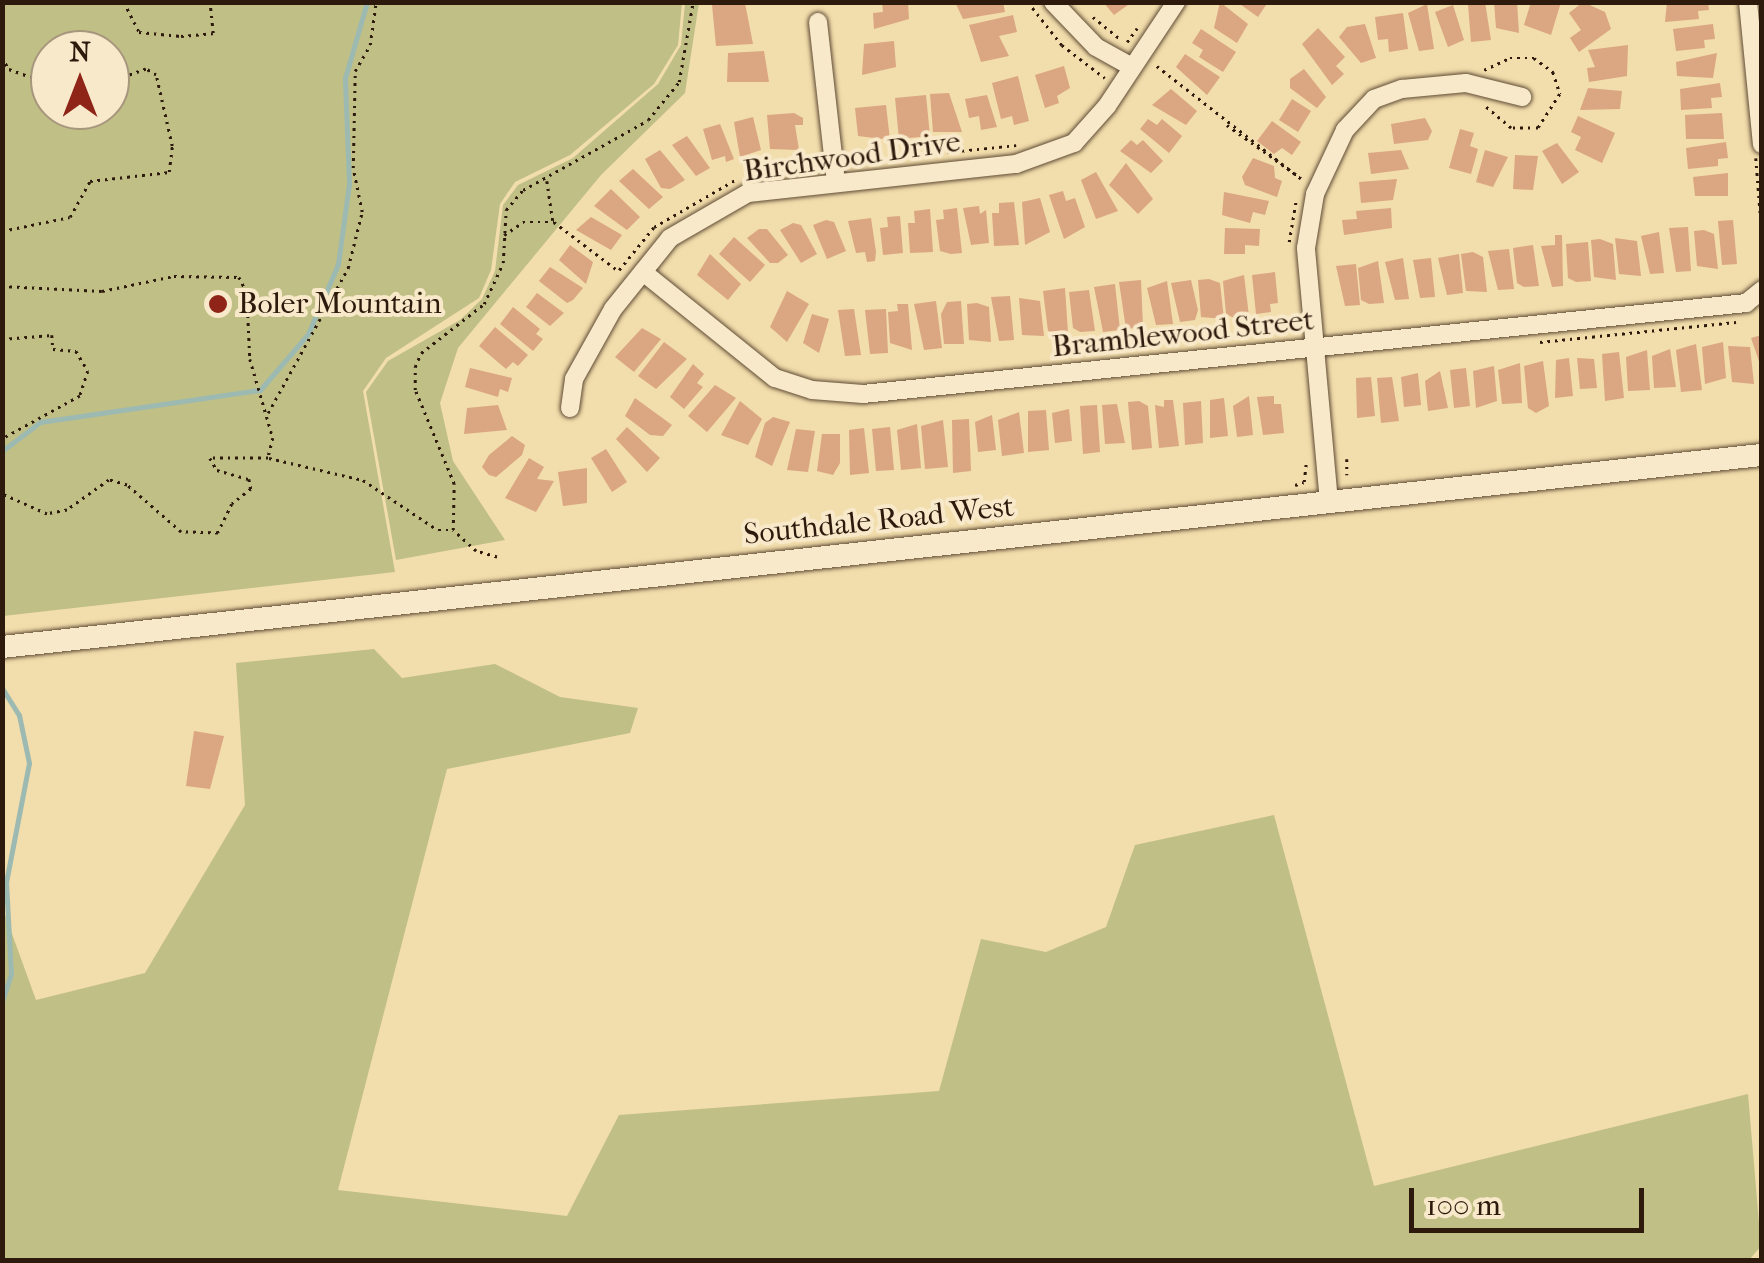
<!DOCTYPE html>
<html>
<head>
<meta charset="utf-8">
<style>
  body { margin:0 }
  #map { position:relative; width:1764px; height:1263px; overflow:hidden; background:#f2ddac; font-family:"IM FELL French Canon",serif }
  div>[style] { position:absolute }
  .green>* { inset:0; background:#c0bf86 }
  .stream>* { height:5px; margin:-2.5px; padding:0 2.5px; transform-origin:2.5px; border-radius:2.5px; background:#9dbab2 }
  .building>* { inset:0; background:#dba682 }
  .path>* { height:2.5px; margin-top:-1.25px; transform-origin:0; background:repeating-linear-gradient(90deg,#2e1a0d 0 2.5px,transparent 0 7.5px) }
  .roads { filter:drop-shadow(0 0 2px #5f4b35) drop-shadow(0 0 2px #5f4b35) }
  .street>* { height:18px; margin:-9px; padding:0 9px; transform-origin:9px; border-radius:9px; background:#f7e9c9 }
  .secondary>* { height:22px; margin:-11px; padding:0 11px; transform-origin:11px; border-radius:11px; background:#f7e9c9 }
  .dots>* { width:28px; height:28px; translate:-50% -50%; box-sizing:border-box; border:5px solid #f7e9c9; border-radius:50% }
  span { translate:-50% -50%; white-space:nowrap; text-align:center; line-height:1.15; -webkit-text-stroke:8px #f7e9c9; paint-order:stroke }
  .street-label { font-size:30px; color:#2e1a0d }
  .poi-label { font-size:30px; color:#2e1a0d }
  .left { translate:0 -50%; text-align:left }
  .frame { position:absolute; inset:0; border:5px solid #2e1a0d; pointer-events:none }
  .north { position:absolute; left:30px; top:30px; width:100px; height:100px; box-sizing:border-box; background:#f7e9c9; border:2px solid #a7967e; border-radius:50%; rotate:0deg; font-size:28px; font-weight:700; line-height:40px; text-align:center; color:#2e1a0d }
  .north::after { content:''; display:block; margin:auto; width:35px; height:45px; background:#8f2418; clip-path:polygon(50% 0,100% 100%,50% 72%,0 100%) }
  .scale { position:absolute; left:1409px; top:1188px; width:235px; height:45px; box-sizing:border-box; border:5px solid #2e1a0d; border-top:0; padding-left:12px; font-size:30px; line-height:35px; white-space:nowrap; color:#2e1a0d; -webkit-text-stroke:8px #f7e9c9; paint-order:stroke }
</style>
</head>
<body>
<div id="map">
  <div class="green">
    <i style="clip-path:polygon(evenodd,2px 3px,682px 3px,678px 45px,654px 84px,570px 155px,515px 182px,500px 204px,491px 270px,479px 298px,386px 358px,363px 391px,395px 572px,3px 616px,2px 3px,50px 50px,110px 50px,110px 110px,50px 110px,50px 50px)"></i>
    <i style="clip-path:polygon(685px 3px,699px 3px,685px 93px,601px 175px,458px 348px,440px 403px,453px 461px,505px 540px,396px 560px,366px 392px,388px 361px,460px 320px,482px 299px,495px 271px,503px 205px,518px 185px,573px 158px,658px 84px,681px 45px)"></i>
    <i style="clip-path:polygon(374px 649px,402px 678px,495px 664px,560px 697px,638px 708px,630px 733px,447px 769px,338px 1190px,567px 1216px,619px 1115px,939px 1091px,981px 939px,1046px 952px,1106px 927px,1135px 845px,1274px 815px,1374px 1186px,1748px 1094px,1761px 1246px,1749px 1260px,3px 1260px,3px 909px,36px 1000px,145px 973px,245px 805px,236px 663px)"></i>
  </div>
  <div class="stream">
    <i style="left:2px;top:451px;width:48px;rotate:-37.3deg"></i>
    <i style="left:40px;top:422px;width:222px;rotate:-8.3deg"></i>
    <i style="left:260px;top:390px;width:74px;rotate:-49.4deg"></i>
    <i style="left:308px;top:334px;width:76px;rotate:-66.8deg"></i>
    <i style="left:338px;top:264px;width:81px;rotate:-82.2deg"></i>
    <i style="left:349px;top:184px;width:106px;rotate:-92.2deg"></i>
    <i style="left:345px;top:78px;width:79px;rotate:-73.9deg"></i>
    <i style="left:2px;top:688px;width:32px;rotate:58deg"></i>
    <i style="left:19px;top:715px;width:49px;rotate:78.2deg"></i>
    <i style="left:29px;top:763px;width:121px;rotate:100.9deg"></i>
    <i style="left:6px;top:882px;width:92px;rotate:86.9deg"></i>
    <i style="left:11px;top:974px;width:29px;rotate:108deg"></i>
  </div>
  <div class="building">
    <i style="clip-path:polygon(882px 2px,908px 2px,909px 19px,874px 29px,873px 13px,883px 12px)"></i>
    <i style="clip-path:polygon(955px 2px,1003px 2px,1005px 12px,963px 19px)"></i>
    <i style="clip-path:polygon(1103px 2px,1132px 2px,1114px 15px)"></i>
    <i style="clip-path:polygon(1220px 2px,1248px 24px,1237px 43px,1214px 28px)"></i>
    <i style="clip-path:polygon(1237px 2px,1268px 2px,1258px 17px)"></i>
    <i style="clip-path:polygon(1485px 2px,1491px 40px,1471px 42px,1468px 4px)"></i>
    <i style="clip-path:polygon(1494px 2px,1517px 2px,1519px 33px,1496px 28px)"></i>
    <i style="clip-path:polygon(1531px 2px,1561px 2px,1551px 35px,1524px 25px)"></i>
    <i style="clip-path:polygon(1583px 2px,1605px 12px,1611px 29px,1579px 52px,1570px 38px,1581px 30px,1569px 13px)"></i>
    <i style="clip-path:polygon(1667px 2px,1708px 2px,1709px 10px,1698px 11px,1699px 19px,1665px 22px)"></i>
    <i style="clip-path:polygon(745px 3px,753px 44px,716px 46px,712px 5px)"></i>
    <i style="clip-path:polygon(1427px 4px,1434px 49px,1419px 51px,1408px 13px)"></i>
    <i style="clip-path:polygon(1453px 5px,1464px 40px,1448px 47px,1435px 12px)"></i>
    <i style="clip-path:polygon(1403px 13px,1408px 49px,1389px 52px,1388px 39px,1378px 40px,1375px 17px)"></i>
    <i style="clip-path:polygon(1013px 15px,1017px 32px,999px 36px,1009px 56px,981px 62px,969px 25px)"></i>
    <i style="clip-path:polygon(1365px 24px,1376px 58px,1361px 63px,1339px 37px,1347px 27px)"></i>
    <i style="clip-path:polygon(1713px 24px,1715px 39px,1704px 40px,1705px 48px,1676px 51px,1673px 29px)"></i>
    <i style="clip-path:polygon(1318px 28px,1345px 57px,1336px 66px,1344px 74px,1332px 85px,1302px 44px)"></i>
    <i style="clip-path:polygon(1201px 29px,1236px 52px,1223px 72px,1199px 57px,1203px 50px,1192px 43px)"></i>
    <i style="clip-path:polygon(894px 41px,896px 67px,862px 75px,864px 44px)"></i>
    <i style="clip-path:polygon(1628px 45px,1627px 76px,1589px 82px,1587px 68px,1595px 67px,1588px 50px)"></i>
    <i style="clip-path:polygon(764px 51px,769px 82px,727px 82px,728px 53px)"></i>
    <i style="clip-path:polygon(1717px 53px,1713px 78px,1677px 76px,1676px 62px)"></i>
    <i style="clip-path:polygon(1185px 54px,1220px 77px,1207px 95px,1176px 67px)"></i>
    <i style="clip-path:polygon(1064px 66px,1070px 88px,1057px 96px,1059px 103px,1045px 108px,1035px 75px)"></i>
    <i style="clip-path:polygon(1304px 69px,1326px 97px,1317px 108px,1290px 88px,1290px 79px)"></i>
    <i style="clip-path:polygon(1018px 76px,1029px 121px,1014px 125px,1012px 116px,1001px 119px,992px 83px)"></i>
    <i style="clip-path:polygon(1720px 83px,1722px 97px,1711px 98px,1712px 108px,1681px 110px,1680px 89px)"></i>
    <i style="clip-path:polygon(1588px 88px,1622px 91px,1620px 109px,1580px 110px)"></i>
    <i style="clip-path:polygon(1171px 89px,1197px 111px,1186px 125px,1152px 105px)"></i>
    <i style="clip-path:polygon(949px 93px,962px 132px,933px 132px,930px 94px)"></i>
    <i style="clip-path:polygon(926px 95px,930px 136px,899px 139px,895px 98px)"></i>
    <i style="clip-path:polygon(987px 95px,997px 127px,981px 130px,979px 116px,969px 118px,965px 99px)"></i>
    <i style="clip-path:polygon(1292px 99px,1311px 111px,1298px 132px,1279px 120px)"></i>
    <i style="clip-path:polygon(886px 105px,890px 140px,858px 136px,855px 108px)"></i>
    <i style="clip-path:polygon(794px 113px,803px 118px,803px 125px,795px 125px,799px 150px,770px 149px,767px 115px)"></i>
    <i style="clip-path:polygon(1722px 113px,1724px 139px,1686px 139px,1685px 115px)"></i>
    <i style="clip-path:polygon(1578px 116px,1615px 133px,1602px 163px,1575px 150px,1581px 137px,1571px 132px)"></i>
    <i style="clip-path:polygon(753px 117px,761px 150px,740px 157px,734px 122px)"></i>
    <i style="clip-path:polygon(1425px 118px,1432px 131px,1428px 140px,1394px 144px,1391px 124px)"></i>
    <i style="clip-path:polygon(1148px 119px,1157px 125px,1162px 119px,1182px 136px,1169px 153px,1140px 129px)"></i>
    <i style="clip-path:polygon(1272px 121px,1301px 142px,1292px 155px,1282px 148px,1274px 154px,1257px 141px)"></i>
    <i style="clip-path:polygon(720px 124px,734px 159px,726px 162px,725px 156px,712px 160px,703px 129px)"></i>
    <i style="clip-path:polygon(1460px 129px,1474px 133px,1470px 146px,1478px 149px,1471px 174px,1449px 168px)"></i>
    <i style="clip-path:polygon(687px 136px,710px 168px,696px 176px,672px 145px)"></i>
    <i style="clip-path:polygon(1131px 140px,1137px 145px,1143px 140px,1163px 161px,1151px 173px,1120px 151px)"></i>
    <i style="clip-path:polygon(1726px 142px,1728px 158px,1718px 159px,1718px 166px,1688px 169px,1686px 148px)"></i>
    <i style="clip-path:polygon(1557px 143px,1579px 172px,1562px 184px,1542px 151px)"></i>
    <i style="clip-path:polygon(660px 150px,685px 180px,670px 189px,661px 188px,645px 159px)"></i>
    <i style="clip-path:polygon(1401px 150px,1409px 169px,1371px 174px,1368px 153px)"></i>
    <i style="clip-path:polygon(1485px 150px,1508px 157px,1493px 187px,1476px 182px)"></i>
    <i style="clip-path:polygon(1515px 155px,1538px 156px,1533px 190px,1513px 189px)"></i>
    <i style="clip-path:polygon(1253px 158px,1274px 166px,1275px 178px,1282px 181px,1277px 197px,1245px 185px,1242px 177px)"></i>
    <i style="clip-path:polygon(1126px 163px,1153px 199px,1138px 214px,1109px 185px)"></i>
    <i style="clip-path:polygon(633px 169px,663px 197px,649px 209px,619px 181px)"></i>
    <i style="clip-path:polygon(1096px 172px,1118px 211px,1096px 219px,1081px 180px)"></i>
    <i style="clip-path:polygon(1728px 173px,1728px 196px,1695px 196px,1693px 177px)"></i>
    <i style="clip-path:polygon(1397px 179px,1393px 200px,1361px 203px,1359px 182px)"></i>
    <i style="clip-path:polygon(611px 189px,640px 217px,627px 230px,594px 206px)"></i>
    <i style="clip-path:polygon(1063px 191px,1066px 201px,1075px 198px,1085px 227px,1064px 239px,1049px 195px)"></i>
    <i style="clip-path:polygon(1224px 192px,1269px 201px,1265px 215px,1253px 212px,1250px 223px,1222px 215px)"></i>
    <i style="clip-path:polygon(1040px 198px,1050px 232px,1025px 245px,1022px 202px)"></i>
    <i style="clip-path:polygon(1014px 202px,1019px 245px,994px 246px,992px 213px,999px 213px,999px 203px)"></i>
    <i style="clip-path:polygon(979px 206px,980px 214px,986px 210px,989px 243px,971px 245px,963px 208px)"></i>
    <i style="clip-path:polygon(957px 208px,962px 253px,951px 254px,940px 251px,936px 220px,944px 219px,943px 210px)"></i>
    <i style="clip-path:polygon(1391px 208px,1392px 228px,1344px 235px,1342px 220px,1357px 219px,1356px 211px)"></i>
    <i style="clip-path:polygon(930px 209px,933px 252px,910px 253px,908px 223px,915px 223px,914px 211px)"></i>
    <i style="clip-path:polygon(900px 216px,903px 253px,883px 255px,880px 228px,888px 227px,887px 217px)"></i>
    <i style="clip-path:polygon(591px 217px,622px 235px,611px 250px,576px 230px)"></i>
    <i style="clip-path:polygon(871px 218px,876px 252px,875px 261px,867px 262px,865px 252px,856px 253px,848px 221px)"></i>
    <i style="clip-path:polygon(826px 220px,834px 222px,846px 251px,827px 259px,813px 225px)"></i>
    <i style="clip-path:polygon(1733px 220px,1737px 264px,1722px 265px,1718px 221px)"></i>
    <i style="clip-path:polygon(793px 223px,801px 225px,817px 254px,801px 263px,780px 230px)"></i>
    <i style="clip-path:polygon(1688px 227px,1691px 271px,1676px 272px,1669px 228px)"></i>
    <i style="clip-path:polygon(1225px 228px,1260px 229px,1259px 246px,1245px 245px,1245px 254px,1224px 254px)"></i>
    <i style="clip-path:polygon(759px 229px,767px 229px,788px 255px,778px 263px,770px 263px,747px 238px)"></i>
    <i style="clip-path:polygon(1704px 230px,1714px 234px,1718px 269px,1697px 266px,1694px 231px)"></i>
    <i style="clip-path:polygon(1659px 232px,1664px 273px,1650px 274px,1641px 236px)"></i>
    <i style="clip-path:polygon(1555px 235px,1562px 235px,1563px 286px,1552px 287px,1541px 246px,1555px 245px)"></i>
    <i style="clip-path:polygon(734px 237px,765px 265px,750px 282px,719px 254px)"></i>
    <i style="clip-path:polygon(1615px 238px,1637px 241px,1641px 276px,1619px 274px)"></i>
    <i style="clip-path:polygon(1600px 239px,1613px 244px,1616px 280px,1594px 277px,1591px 240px)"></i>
    <i style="clip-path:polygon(1588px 242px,1591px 281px,1576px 282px,1568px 278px,1566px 244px)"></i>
    <i style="clip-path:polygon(570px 245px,593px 262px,586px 284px,559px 260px)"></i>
    <i style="clip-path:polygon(1533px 245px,1539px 286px,1524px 287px,1517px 283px,1513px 248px)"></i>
    <i style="clip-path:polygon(1509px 249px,1514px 289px,1498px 290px,1488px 251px)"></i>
    <i style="clip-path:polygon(1473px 252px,1483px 257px,1487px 292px,1466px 291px,1461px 254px)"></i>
    <i style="clip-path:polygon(710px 254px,741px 284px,728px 300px,697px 275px)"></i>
    <i style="clip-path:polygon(1459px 254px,1463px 293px,1447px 295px,1438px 258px)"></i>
    <i style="clip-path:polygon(1403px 258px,1409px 299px,1395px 300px,1385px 262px)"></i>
    <i style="clip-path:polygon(1431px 258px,1435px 297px,1420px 298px,1413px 260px)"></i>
    <i style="clip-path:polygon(1378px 261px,1384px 303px,1369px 304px,1361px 300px,1358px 268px)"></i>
    <i style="clip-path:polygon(1356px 264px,1360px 305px,1345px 306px,1336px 266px)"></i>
    <i style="clip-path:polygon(550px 267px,583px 288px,573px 300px,567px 303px,539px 281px)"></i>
    <i style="clip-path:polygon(1275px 272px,1278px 303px,1270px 304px,1271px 312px,1256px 314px,1252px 275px)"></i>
    <i style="clip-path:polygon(1244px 275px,1249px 316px,1234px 318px,1226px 314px,1223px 281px)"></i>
    <i style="clip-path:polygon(1209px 279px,1220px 283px,1224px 319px,1201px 317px,1198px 280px)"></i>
    <i style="clip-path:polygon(1141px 280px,1143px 327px,1126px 329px,1119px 282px)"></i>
    <i style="clip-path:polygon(1191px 280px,1198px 310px,1195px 320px,1180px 322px,1171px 283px)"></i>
    <i style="clip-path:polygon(1167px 281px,1173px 324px,1156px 325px,1147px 288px)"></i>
    <i style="clip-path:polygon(1115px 284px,1120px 330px,1103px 332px,1094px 287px)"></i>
    <i style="clip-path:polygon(1065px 288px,1068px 333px,1057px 335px,1048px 331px,1043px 291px)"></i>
    <i style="clip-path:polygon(1089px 290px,1095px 331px,1080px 332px,1073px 328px,1069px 292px)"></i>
    <i style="clip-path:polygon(787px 291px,809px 304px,787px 342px,770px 327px)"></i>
    <i style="clip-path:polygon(537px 293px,564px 313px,550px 326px,526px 307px)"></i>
    <i style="clip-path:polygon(1010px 296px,1014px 340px,999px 341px,991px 297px)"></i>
    <i style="clip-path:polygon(1019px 298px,1040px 301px,1044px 336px,1022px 335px)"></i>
    <i style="clip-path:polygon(936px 301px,942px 348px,924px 350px,914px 304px)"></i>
    <i style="clip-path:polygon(961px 301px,964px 344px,944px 344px,941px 314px,947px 302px)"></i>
    <i style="clip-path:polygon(977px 303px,989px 307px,991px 342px,969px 340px,967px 304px)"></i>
    <i style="clip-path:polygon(897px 304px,908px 304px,912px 350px,890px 343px,888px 312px,898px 311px)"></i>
    <i style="clip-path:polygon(513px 307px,540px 329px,536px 334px,543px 339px,533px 351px,500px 324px)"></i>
    <i style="clip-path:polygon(854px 309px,861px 355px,845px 356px,838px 310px)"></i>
    <i style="clip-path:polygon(886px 309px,888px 353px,870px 354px,865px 310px)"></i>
    <i style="clip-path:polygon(812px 314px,829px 319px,819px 353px,803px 343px)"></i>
    <i style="clip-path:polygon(495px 327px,528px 355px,518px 366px,513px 362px,506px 369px,479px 346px)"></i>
    <i style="clip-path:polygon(642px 328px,661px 339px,634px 372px,615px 357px)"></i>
    <i style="clip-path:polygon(1762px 335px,1762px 367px,1761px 367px,1751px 338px)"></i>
    <i style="clip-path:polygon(664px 342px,687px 359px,656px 389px,638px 376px)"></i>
    <i style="clip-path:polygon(1723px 342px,1726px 378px,1705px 384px,1702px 347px)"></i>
    <i style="clip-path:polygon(1696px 344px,1702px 390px,1681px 392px,1676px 350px)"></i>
    <i style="clip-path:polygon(1728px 346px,1750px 347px,1754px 384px,1732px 382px)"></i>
    <i style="clip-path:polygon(1670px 349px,1676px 387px,1654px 388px,1652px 356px)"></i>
    <i style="clip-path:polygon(1647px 350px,1650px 390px,1628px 391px,1626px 357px)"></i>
    <i style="clip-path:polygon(1619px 352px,1624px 398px,1605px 401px,1602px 354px)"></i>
    <i style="clip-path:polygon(1569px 358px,1573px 396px,1555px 398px,1556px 360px)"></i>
    <i style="clip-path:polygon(1577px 358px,1594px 359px,1597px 388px,1580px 389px)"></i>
    <i style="clip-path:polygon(1543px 361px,1549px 406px,1536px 413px,1528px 408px,1524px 366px)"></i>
    <i style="clip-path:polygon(1520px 363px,1522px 403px,1502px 404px,1498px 370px)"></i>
    <i style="clip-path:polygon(693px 364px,704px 374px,697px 383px,703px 387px,684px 409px,670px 397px)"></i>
    <i style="clip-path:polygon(1494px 366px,1497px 401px,1476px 408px,1473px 371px)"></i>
    <i style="clip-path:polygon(470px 368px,512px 378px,508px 392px,500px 389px,498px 397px,465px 387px)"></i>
    <i style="clip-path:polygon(1466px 368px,1470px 406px,1454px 408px,1450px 370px)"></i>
    <i style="clip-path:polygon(1440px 371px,1448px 408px,1428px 411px,1425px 381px)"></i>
    <i style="clip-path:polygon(1418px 373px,1421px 405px,1404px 407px,1401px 377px)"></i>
    <i style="clip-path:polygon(1371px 377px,1375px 416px,1357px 418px,1356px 378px)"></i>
    <i style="clip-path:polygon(1392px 377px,1399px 421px,1381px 423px,1377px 378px)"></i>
    <i style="clip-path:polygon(715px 385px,736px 398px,707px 432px,688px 416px)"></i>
    <i style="clip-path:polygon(1249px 396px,1253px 435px,1237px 437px,1233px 406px)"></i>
    <i style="clip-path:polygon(1274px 396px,1274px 404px,1281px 404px,1284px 433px,1263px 435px,1257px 397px)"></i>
    <i style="clip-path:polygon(635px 398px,672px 425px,663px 436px,650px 435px,625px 416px)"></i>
    <i style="clip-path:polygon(1224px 398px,1228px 436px,1210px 438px,1210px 400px)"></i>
    <i style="clip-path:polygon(1164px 400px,1173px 400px,1179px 446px,1159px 448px,1155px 405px,1164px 407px)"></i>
    <i style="clip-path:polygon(740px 401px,762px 419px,748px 445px,721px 435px)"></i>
    <i style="clip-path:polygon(1139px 401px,1148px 406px,1152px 448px,1132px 450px,1128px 402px)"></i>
    <i style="clip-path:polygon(1201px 401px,1203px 443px,1185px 445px,1183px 403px)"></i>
    <i style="clip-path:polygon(1117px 404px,1125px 443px,1105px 444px,1102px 405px)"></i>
    <i style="clip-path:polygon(498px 405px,507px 430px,464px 434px,467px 408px)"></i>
    <i style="clip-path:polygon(1097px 405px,1100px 452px,1083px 454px,1080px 406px)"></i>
    <i style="clip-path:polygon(1069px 409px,1072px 441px,1055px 443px,1052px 413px)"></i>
    <i style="clip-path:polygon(1046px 410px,1049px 450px,1028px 452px,1028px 411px)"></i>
    <i style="clip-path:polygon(1019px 412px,1024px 453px,1002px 456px,998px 420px)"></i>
    <i style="clip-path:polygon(992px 415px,996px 450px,978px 452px,975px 422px)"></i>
    <i style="clip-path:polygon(773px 417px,790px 422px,772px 466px,755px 457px,765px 423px)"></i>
    <i style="clip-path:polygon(969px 419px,971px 471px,953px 473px,952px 420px)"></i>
    <i style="clip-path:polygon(943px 420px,948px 467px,925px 469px,921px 426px)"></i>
    <i style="clip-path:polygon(917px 424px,921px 468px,901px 470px,897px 430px)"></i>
    <i style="clip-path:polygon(627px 427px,660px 458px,647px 472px,616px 439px)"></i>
    <i style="clip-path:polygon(890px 427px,894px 470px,876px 471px,872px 429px)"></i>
    <i style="clip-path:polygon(864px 428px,869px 473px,850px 475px,849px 430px)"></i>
    <i style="clip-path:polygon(796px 429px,815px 431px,808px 472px,787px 470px)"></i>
    <i style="clip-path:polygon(822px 434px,840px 434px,840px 463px,833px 475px,817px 471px)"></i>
    <i style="clip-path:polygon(512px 436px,525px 445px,522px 455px,496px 477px,489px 475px,482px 467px,489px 455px)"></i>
    <i style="clip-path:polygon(606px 449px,627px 482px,612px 492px,591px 458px)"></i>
    <i style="clip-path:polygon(529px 458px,544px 467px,537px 479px,554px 481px,536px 512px,505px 498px)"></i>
    <i style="clip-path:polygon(587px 468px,587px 503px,563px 506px,558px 472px)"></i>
    <i style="clip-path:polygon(194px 731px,224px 736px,210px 789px,186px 786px)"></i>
  </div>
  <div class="path">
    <i style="left:124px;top:2px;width:34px;rotate:63deg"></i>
    <i style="left:139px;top:32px;width:42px;rotate:5.4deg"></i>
    <i style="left:181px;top:36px;width:32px;rotate:-5deg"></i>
    <i style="left:213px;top:33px;width:31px;rotate:-96deg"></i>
    <i style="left:1028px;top:2px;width:55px;rotate:51.7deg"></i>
    <i style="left:1062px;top:45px;width:54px;rotate:37.5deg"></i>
    <i style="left:1093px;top:17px;width:36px;rotate:39deg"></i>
    <i style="left:1127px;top:42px;width:17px;rotate:-54deg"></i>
    <i style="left:2px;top:57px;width:14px;rotate:60deg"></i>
    <i style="left:9px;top:69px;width:44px;rotate:20.1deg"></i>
    <i style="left:1157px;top:66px;width:187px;rotate:38deg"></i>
    <i style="left:1484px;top:70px;width:29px;rotate:-25deg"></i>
    <i style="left:1510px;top:58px;width:24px"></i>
    <i style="left:1534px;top:58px;width:24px;rotate:36deg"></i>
    <i style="left:1553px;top:72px;width:23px;rotate:72deg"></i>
    <i style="left:1560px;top:94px;width:40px;rotate:122.9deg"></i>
    <i style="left:1538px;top:128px;width:27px;rotate:180deg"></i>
    <i style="left:1511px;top:128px;width:33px;rotate:-140deg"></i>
    <i style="left:1227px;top:125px;width:91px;rotate:35.6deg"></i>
    <i style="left:1756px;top:158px;width:76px;rotate:85.5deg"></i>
    <i style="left:850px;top:162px;width:167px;rotate:-5.8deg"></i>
    <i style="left:752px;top:174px;width:67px;rotate:-7.8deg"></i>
    <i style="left:547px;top:181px;width:40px;rotate:81.5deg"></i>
    <i style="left:2px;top:231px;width:69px;rotate:-11.6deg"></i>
    <i style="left:70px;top:217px;width:41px;rotate:-60.9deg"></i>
    <i style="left:90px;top:181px;width:80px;rotate:-6.5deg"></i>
    <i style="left:169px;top:172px;width:26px;rotate:-83deg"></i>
    <i style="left:172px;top:146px;width:73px;rotate:-102.7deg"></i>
    <i style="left:156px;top:75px;width:12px;rotate:-149deg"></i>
    <i style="left:146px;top:69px;width:38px;rotate:160deg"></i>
    <i style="left:504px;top:235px;width:23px;rotate:-34deg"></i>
    <i style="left:523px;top:222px;width:31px"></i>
    <i style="left:554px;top:222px;width:78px;rotate:37.2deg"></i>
    <i style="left:1289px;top:242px;width:43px;rotate:-80.5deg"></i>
    <i style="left:619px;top:270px;width:55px;rotate:-50.9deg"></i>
    <i style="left:654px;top:227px;width:94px;rotate:-30.1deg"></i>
    <i style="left:2px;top:286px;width:100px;rotate:2.9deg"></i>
    <i style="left:102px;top:291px;width:74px;rotate:-11.8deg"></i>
    <i style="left:174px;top:276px;width:65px;rotate:0.9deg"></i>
    <i style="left:239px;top:277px;width:18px;rotate:63deg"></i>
    <i style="left:247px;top:293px;width:66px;rotate:87.4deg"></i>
    <i style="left:250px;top:359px;width:82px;rotate:73.8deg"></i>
    <i style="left:273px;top:438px;width:21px;rotate:104deg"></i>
    <i style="left:268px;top:458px;width:58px;rotate:180deg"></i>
    <i style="left:210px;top:458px;width:14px;rotate:60deg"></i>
    <i style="left:217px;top:470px;width:33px;rotate:16deg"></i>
    <i style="left:249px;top:479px;width:10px;rotate:79deg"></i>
    <i style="left:251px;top:489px;width:24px;rotate:142deg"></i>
    <i style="left:232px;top:504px;width:32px;rotate:116deg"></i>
    <i style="left:218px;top:533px;width:37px;rotate:-178deg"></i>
    <i style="left:181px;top:532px;width:72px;rotate:-139deg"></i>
    <i style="left:127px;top:485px;width:19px;rotate:-164deg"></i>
    <i style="left:109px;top:480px;width:52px;rotate:144.5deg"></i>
    <i style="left:67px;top:510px;width:20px;rotate:169deg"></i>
    <i style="left:47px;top:514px;width:49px;rotate:-156deg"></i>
    <i style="left:2px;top:339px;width:50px;rotate:-4.6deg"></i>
    <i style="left:52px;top:335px;width:14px;rotate:86deg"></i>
    <i style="left:53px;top:349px;width:23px;rotate:5deg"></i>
    <i style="left:76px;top:351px;width:23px;rotate:59deg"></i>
    <i style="left:88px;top:371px;width:26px;rotate:108deg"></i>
    <i style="left:80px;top:396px;width:89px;rotate:151.1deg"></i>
    <i style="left:1540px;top:342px;width:197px;rotate:-5.8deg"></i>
    <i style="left:268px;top:413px;width:166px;rotate:-61.1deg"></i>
    <i style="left:348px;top:268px;width:58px;rotate:-76deg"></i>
    <i style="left:362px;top:212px;width:45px;rotate:-101.6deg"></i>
    <i style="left:353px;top:168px;width:97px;rotate:-88.8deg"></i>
    <i style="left:355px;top:71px;width:30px;rotate:-60deg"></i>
    <i style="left:370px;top:45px;width:43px;rotate:-82.1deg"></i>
    <i style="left:269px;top:458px;width:97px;rotate:13.2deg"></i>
    <i style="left:363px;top:480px;width:90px;rotate:33.7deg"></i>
    <i style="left:438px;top:530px;width:13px"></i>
    <i style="left:1347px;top:459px;width:16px;rotate:90deg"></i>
    <i style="left:1295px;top:485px;width:9px;rotate:-18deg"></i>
    <i style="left:1304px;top:482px;width:19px;rotate:-84deg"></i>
    <i style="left:497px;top:557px;width:22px;rotate:-164deg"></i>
    <i style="left:476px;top:551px;width:31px;rotate:-138deg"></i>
    <i style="left:453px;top:530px;width:46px;rotate:-88.8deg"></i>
    <i style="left:454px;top:484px;width:102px;rotate:-112.5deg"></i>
    <i style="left:415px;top:390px;width:23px;rotate:-90deg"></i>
    <i style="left:415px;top:367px;width:15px;rotate:-67deg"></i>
    <i style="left:421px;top:353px;width:80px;rotate:-37.9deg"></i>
    <i style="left:484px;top:304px;width:45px;rotate:-65.1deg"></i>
    <i style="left:503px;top:263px;width:53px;rotate:-86.8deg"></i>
    <i style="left:506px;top:210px;width:26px;rotate:-50deg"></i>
    <i style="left:523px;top:190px;width:143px;rotate:-29.2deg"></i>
    <i style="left:648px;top:120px;width:49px;rotate:-50.8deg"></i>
    <i style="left:679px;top:82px;width:81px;rotate:-80.1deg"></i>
  </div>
  <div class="roads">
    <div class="street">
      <i style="left:1053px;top:2px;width:62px;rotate:46.3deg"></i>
      <i style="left:1096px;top:47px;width:41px;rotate:29.1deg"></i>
      <i style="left:1748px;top:2px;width:143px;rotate:84.4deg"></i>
      <i style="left:818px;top:22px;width:161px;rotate:83.6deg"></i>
      <i style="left:643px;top:272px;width:169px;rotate:38.8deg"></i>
      <i style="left:775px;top:378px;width:39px;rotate:18deg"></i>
      <i style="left:812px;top:390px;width:51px;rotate:4.5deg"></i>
      <i style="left:863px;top:394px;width:888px;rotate:-5.88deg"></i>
      <i style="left:1746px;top:303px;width:21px;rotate:-39deg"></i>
      <i style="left:570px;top:408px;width:29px;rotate:-82deg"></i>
      <i style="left:574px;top:379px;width:80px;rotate:-60.9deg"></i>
      <i style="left:613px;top:309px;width:91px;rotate:-51.2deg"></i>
      <i style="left:670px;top:238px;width:90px;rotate:-30deg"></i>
      <i style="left:748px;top:193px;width:270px;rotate:-6.2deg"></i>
      <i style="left:1016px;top:164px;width:62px;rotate:-19.9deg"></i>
      <i style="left:1074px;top:143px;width:50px;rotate:-48.3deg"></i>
      <i style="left:1107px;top:106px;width:125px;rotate:-56.4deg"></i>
      <i style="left:1329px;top:502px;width:255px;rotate:-95.2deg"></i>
      <i style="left:1306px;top:248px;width:55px;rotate:-80.5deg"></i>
      <i style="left:1315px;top:194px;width:71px;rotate:-64.9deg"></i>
      <i style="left:1345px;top:130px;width:42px;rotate:-46.9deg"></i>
      <i style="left:1374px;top:99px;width:30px;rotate:-20deg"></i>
      <i style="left:1402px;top:89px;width:64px;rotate:-5.4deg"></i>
      <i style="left:1466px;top:83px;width:58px;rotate:14deg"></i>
    </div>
    <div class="secondary">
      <i style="left:2px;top:647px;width:1770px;rotate:-6.23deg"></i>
    </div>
  </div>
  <div class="dots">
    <i style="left:218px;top:304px;background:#8f2418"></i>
  </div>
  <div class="street-label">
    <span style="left:852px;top:157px;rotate:-8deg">Birchwood Drive</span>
    <span style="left:1183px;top:334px;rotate:-6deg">Bramblewood Street</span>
    <span style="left:879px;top:521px;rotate:-6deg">Southdale Road West</span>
  </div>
  <div class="poi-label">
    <span class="left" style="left:238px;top:304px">Boler Mountain</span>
  </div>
  <div class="frame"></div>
  <div class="north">N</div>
  <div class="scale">100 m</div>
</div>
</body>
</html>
